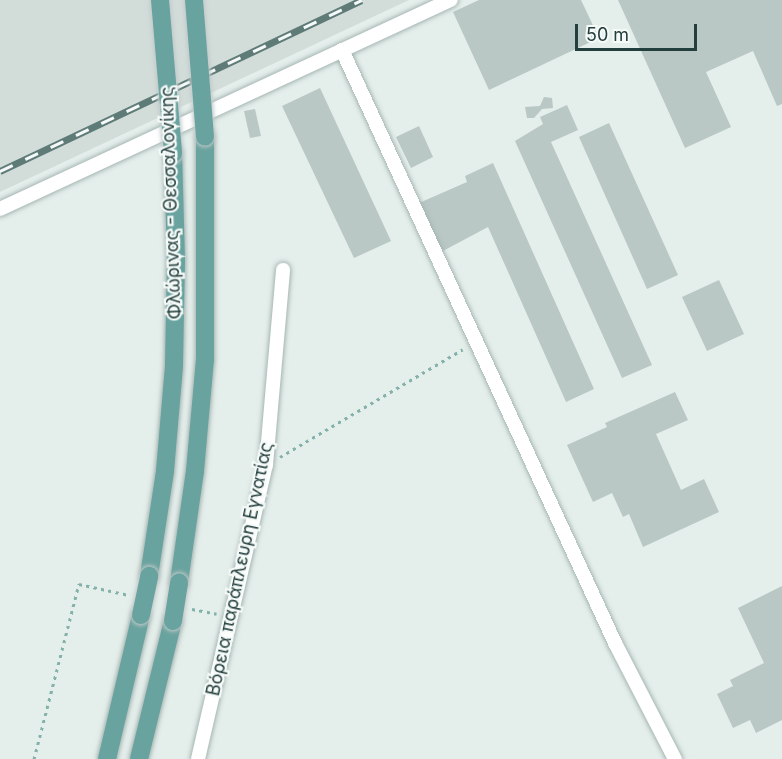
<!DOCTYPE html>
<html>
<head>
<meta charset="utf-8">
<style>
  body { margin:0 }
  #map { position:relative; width:782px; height:759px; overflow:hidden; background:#e4eeeb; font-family:Inter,sans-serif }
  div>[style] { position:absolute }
  .built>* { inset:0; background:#d2ddda }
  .building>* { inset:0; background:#b9c8c5 }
  .path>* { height:3px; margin-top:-1.5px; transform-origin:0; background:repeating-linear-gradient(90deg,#85b1ab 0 3px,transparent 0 7.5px) }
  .roads { filter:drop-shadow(0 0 2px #a6b6b3) drop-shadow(0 0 2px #a6b6b3) }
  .street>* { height:14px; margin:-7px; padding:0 7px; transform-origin:7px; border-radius:7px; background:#fff }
  .primary>* { height:18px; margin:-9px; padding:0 9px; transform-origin:9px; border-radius:9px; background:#69a39f }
  .rail>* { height:7px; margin-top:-3.5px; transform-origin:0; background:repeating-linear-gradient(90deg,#f5faf8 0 14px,#5e7b78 0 28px); box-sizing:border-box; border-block:2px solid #5e7b78 }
  .bridges { filter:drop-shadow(0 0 2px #c1c9c9) drop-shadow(0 0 2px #c1c9c9) }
  .primary-bridge>* { height:18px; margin:-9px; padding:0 9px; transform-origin:9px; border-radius:9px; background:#69a39f }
  span { translate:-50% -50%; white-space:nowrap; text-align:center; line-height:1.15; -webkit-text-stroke:4.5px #f5faf8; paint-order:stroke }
  .street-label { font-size:18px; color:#233f3d }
  .scale { position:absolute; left:575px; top:24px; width:122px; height:27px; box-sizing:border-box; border:3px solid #233f3d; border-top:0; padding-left:8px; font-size:18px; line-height:21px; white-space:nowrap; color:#233f3d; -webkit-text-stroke:4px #f5faf8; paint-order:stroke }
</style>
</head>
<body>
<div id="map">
  <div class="built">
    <i style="clip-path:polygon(0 0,409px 0,0 192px)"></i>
  </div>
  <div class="building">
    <i style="clip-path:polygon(479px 0,581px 0,599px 38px,489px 90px,453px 12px)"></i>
    <i style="clip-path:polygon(618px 0,782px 0,782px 104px,777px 106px,753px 51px,706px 72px,731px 127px,685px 148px)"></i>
    <i style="clip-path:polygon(320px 88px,391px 241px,354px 258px,282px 106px)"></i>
    <i style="clip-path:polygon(544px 97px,552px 98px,553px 108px,542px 109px,534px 118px,527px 118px,525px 107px,540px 106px)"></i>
    <i style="clip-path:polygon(567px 105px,578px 130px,551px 142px,652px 365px,622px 378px,515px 141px,543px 124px,540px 117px)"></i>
    <i style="clip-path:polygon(255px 109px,261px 136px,250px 138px,244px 111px)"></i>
    <i style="clip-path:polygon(609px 123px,678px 275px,647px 289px,579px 137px)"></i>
    <i style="clip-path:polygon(419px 126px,433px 157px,411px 168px,396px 137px)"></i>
    <i style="clip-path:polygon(493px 163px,594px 389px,566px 402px,488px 227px,441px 252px,419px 203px,467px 182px,465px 176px)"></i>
    <i style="clip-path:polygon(719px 280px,744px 334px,707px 351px,682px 297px)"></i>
    <i style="clip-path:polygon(675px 392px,688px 420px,656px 434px,681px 490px,704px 479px,719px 512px,643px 547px,629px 514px,623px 517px,612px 493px,593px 502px,567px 445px,607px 427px,605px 423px)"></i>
    <i style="clip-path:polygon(782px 586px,782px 720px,756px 733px,750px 720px,733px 728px,717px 694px,733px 686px,730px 680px,764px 663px,738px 608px)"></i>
  </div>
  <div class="path">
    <i style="left:280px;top:457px;width:212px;rotate:-30.5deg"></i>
    <i style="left:192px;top:609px;width:25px;rotate:11deg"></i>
    <i style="left:34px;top:759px;width:181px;rotate:-75.6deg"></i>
    <i style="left:79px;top:584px;width:51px;rotate:12.4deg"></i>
  </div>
  <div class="roads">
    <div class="street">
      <i style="left:342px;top:50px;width:653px;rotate:65.28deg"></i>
      <i style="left:615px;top:643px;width:131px;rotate:62.7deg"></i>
      <i style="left:0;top:209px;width:497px;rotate:-24.9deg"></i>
      <i style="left:198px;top:759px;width:302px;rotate:-77deg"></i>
      <i style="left:266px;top:465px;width:196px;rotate:-85deg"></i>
    </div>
    <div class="primary">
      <i style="left:149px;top:576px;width:106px;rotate:-81.3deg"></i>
      <i style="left:165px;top:471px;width:106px;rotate:-85.1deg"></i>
      <i style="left:174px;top:365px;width:106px;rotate:-88.9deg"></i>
      <i style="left:176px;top:259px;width:106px;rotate:-91.6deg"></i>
      <i style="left:179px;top:582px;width:112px;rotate:-81.8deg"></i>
      <i style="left:195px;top:471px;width:111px;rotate:-84.9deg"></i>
      <i style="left:205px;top:360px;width:223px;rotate:-90deg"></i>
      <i style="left:107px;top:759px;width:148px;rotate:-76.7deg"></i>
      <i style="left:139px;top:759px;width:142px;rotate:-76.2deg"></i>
    </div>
  </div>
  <div class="rail">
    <i style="left:0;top:171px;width:400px;rotate:-25.3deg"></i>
  </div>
  <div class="bridges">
    <div class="primary-bridge">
      <i style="left:160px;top:0;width:154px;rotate:85.1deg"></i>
      <i style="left:194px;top:0;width:137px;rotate:85.4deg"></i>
      <i style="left:141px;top:615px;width:40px;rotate:-78deg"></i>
      <i style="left:173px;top:621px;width:39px;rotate:-81deg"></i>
    </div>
  </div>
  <div class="street-label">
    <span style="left:171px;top:203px;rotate:-92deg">Φλώρινας - Θεσσαλονίκης</span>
    <span style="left:240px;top:569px;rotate:-78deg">Βόρεια παράπλευρη Εγνατίας</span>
  </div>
  <div class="scale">50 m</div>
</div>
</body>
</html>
